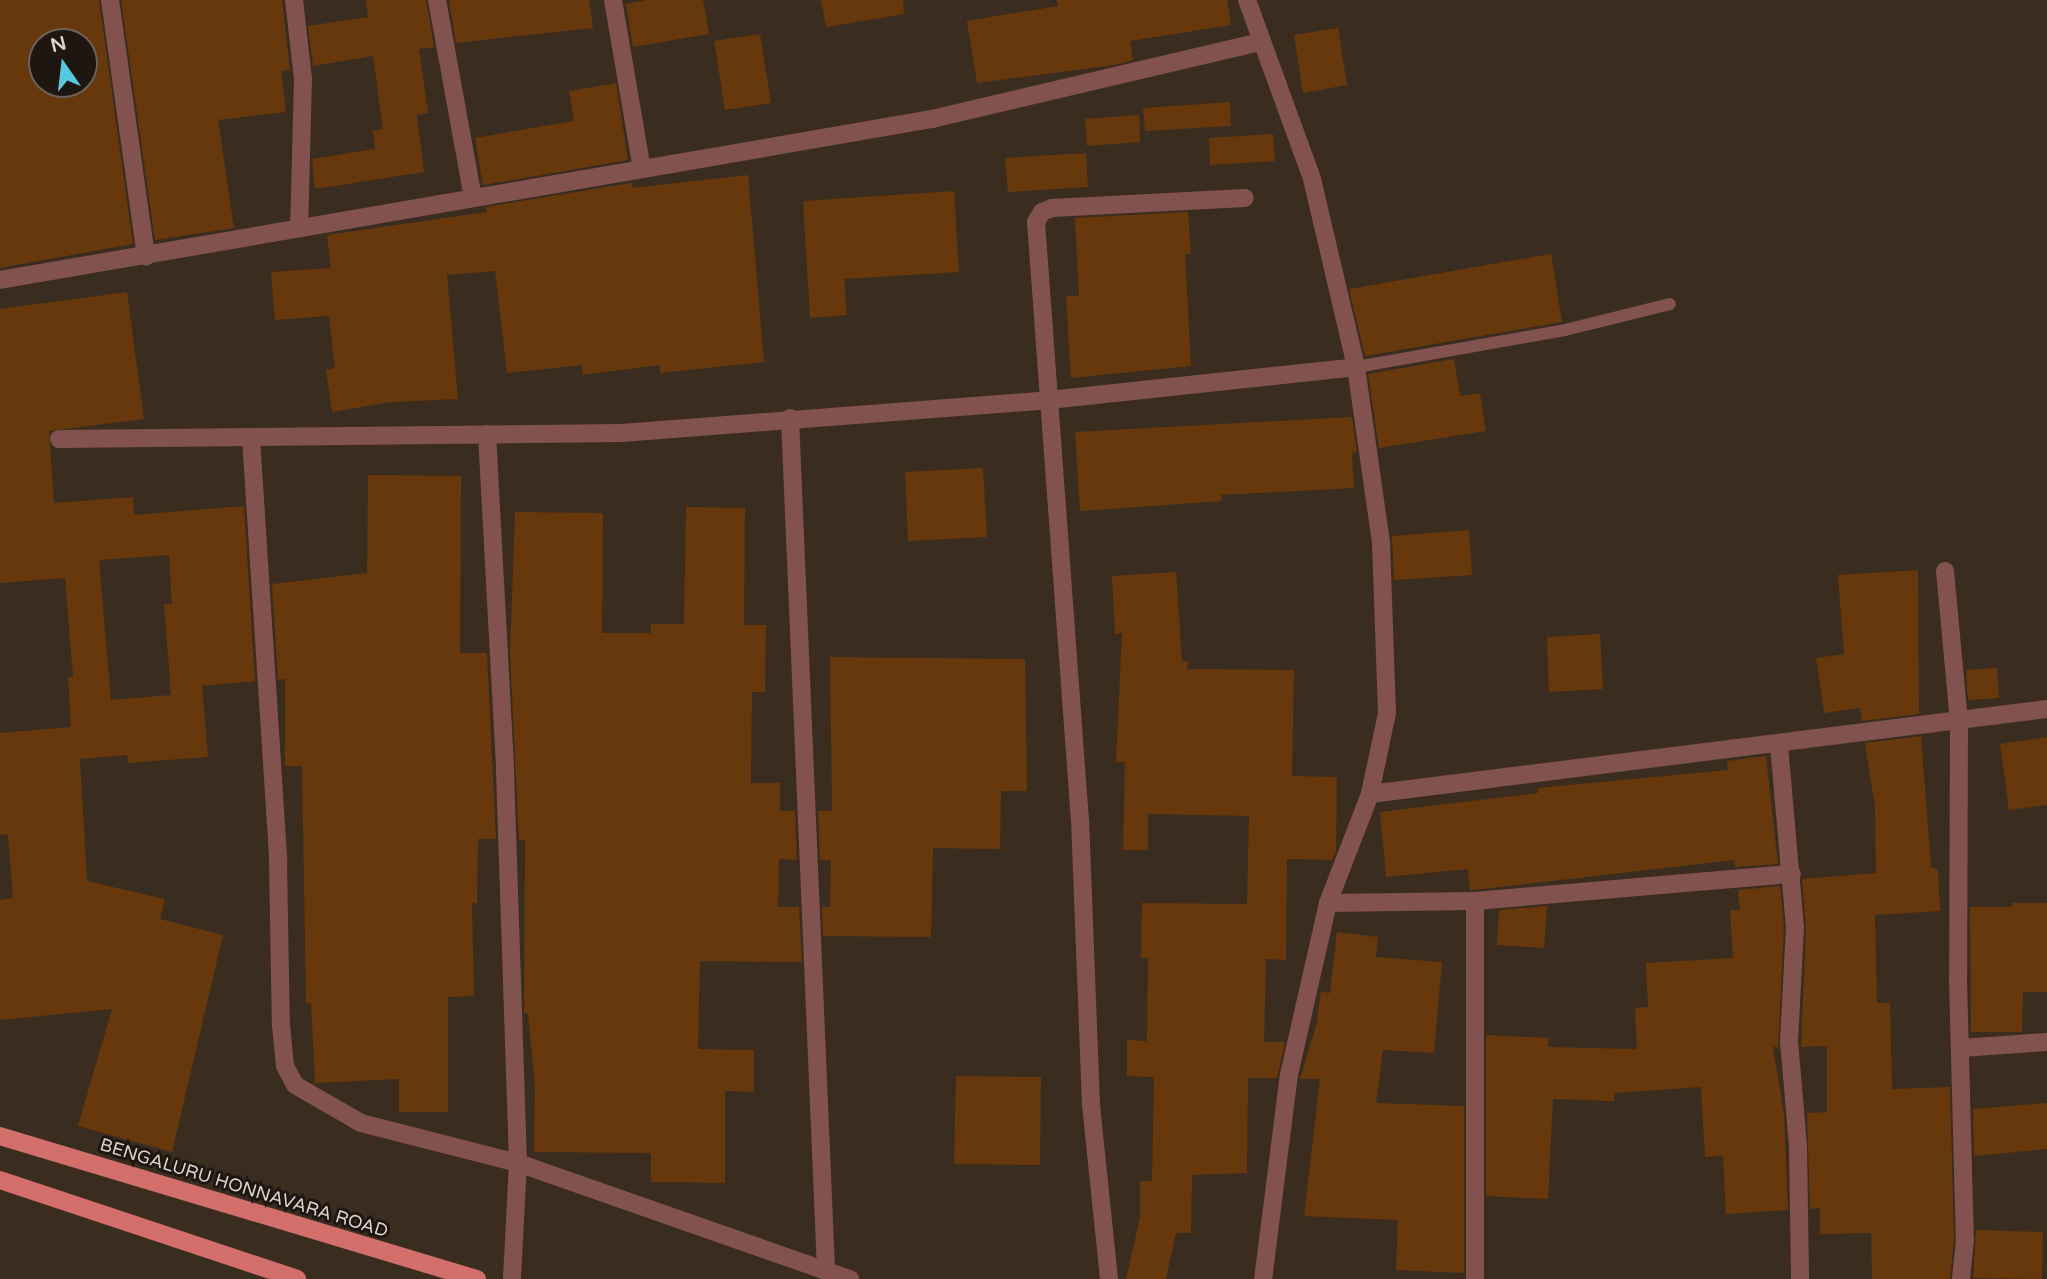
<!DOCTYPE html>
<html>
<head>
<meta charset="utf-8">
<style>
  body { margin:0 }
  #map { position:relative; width:2047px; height:1279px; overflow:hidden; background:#3b2c20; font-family:"Varela Round",sans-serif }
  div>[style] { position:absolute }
  .building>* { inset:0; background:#67380b }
  .service>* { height:12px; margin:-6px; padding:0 6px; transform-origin:6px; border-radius:6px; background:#82524e }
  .minor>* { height:18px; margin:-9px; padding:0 9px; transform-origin:9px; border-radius:9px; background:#82524e }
  .primary>* { height:18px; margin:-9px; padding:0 9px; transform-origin:9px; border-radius:9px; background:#d26f6a }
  span { translate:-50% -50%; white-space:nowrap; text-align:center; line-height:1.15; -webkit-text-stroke:6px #1d1611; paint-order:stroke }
  .street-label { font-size:18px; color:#ddd3cb }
  .north { position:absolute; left:28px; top:28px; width:70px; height:70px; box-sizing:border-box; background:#1d1611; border:2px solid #6a625b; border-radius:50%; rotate:346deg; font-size:19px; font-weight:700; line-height:28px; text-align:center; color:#ddd3cb }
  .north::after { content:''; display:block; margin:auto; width:24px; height:32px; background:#56c9e1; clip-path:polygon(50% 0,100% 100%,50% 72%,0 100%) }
</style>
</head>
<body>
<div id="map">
  <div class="building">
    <i style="clip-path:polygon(evenodd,0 0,99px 0,133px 244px,0 268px,0 0,42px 42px,84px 42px,84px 84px,42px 84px,42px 42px)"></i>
    <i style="clip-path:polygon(121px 0,282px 0,290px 70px,281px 71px,286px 112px,218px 120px,234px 228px,155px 240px)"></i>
    <i style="clip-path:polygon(366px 0,426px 0,434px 47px,419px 49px,428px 113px,417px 115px,424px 172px,315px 189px,312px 159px,375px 149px,373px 131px,383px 129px,373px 56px,313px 66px,308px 26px,368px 17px)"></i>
    <i style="clip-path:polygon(449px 0,589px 0,593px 28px,456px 43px)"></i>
    <i style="clip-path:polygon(648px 0,703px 0,709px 34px,633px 47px,626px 4px)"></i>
    <i style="clip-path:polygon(821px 0,903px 0,904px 14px,826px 27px)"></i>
    <i style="clip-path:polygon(1057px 0,1227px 0,1231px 25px,1130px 41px,1133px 60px,1114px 65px,977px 83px,967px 21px,1058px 6px)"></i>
    <i style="clip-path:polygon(1338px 28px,1347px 85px,1303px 93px,1294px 35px)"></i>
    <i style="clip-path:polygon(760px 34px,771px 103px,725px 110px,714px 41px)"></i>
    <i style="clip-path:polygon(616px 83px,628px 160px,483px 185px,475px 138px,574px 121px,569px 91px)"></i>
    <i style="clip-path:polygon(1230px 102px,1231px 126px,1145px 131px,1143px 108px)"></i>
    <i style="clip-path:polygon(1139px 115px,1140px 142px,1087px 146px,1085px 119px)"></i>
    <i style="clip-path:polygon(1273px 134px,1275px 161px,1210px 165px,1209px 138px)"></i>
    <i style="clip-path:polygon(1086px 153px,1088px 187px,1008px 192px,1005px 158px)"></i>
    <i style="clip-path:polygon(748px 175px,764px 362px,660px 373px,659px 365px,583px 375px,582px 365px,507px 373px,495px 271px,447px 275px,458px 399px,391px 402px,332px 412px,326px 370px,335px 368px,329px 316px,275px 320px,271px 272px,331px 268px,327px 235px,487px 212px,486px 207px,631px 183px,632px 188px)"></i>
    <i style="clip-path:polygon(954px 191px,959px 272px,844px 279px,847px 315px,810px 318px,803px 201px)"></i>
    <i style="clip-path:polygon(1188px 212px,1191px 254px,1185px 254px,1191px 366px,1071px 378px,1066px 296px,1079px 296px,1075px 218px)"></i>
    <i style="clip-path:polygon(1551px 254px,1562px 322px,1365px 356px,1349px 289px)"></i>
    <i style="clip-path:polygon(evenodd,127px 292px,144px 419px,49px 431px,54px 503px,133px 497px,134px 515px,244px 506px,255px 681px,202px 686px,208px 757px,128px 763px,127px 755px,80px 759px,87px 881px,165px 899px,160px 919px,223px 935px,172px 1152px,78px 1126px,112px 1009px,0 1020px,0 900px,13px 898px,8px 834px,0 835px,0 733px,71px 727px,68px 677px,73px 677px,65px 578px,0 583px,0 309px,127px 292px,169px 555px,172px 604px,164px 604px,171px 695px,111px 700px,99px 560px,169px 555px)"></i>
    <i style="clip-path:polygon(1454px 359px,1460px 396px,1480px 393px,1486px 431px,1379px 448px,1368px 374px)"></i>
    <i style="clip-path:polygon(1352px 417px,1357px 452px,1352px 453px,1354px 488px,1221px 495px,1222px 501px,1080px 511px,1075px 432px)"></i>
    <i style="clip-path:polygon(983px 468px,987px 537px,908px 541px,905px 472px)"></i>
    <i style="clip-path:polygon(368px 475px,461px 476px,460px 653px,487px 653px,496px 839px,478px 839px,477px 903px,472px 903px,474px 996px,448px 997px,448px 1112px,399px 1112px,399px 1079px,315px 1083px,311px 1003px,306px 1003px,302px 766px,285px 766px,285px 679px,278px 680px,272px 584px,367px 573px)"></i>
    <i style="clip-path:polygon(686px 507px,745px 508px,744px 625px,766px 625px,765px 692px,752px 692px,751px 783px,780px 783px,780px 811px,795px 811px,797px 860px,779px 859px,778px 907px,799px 907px,802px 962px,700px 961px,698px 1049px,754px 1050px,754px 1092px,725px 1091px,725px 1183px,651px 1182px,651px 1153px,534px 1152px,535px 1087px,528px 1013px,524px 1013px,525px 840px,519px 840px,510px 653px,515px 512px,603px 513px,602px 633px,651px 633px,651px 624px,684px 624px)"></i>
    <i style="clip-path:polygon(1469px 530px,1472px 575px,1394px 580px,1392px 536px)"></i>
    <i style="clip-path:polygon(1918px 570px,1919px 714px,1862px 721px,1860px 708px,1824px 713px,1816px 658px,1844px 654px,1838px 575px)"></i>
    <i style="clip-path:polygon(1176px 572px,1182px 661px,1188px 662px,1187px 669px,1294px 670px,1292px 776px,1337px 777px,1336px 851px,1332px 860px,1287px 859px,1286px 960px,1266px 959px,1264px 1042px,1285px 1042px,1277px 1078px,1248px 1078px,1247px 1173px,1192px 1175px,1191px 1233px,1176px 1233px,1166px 1279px,1126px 1279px,1140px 1218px,1140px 1181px,1152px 1181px,1154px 1077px,1127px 1076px,1127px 1040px,1147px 1041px,1148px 958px,1141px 958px,1142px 903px,1247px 904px,1249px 816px,1148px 814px,1148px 850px,1123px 850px,1125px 762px,1116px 762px,1122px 633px,1115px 634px,1112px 576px)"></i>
    <i style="clip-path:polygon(1600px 634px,1603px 689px,1549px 692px,1547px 637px)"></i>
    <i style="clip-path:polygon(830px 657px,1025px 659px,1027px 791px,1001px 791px,1000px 849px,933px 848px,931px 937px,823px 936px,822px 907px,830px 907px,831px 860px,820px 860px,818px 811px,832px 811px)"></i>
    <i style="clip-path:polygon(1997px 668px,1999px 698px,1968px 700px,1966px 670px)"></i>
    <i style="clip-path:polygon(1921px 736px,1931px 867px,1938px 870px,1940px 911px,1875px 915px,1877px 1003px,1890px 1003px,1892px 1089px,1950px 1087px,1954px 1240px,1950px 1279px,1872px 1279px,1871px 1233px,1820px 1234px,1820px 1208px,1810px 1209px,1807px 1113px,1827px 1112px,1827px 1046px,1801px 1047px,1806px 928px,1802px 879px,1876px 873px,1875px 806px,1865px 743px)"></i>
    <i style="clip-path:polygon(2047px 737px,2047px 805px,2009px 810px,2000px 744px)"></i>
    <i style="clip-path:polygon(1766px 756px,1778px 864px,1735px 867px,1734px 860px,1474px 890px,1470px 890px,1468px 869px,1386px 877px,1380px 812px,1538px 793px,1538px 788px,1728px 770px,1727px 761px)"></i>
    <i style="clip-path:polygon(1780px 886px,1784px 927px,1778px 1047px,1773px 1047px,1784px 1114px,1788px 1210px,1726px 1214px,1723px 1156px,1705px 1157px,1701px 1087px,1614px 1093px,1614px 1101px,1553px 1099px,1548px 1199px,1486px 1196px,1486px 1035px,1548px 1038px,1548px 1047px,1637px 1049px,1635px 1008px,1648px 1007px,1646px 963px,1733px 958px,1730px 910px,1740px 910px,1738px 890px)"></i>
    <i style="clip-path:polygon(2012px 903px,2047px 903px,2047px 992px,2023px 992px,2022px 1032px,1971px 1032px,1970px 907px,2012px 907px)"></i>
    <i style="clip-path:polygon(1547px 906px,1544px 948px,1497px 945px,1499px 910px)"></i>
    <i style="clip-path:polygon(1337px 932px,1378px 937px,1376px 957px,1442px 962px,1434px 1053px,1383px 1050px,1376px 1103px,1464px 1106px,1464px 1273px,1396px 1270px,1398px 1220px,1304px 1216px,1320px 1079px,1300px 1079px,1316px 1026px,1321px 992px,1330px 993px)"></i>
    <i style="clip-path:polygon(956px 1076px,1041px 1077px,1040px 1165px,954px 1164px)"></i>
    <i style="clip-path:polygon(2047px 1103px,2047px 1149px,1974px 1156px,1973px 1109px)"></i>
    <i style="clip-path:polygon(1976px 1230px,2043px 1232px,2042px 1279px,1973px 1278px)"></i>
  </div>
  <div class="service">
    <i style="left:1356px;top:367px;width:212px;rotate:-10deg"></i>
    <i style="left:1565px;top:330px;width:108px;rotate:-13.9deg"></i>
  </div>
  <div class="minor">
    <i style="left:110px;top:0;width:259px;rotate:82deg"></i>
    <i style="left:294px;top:0;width:80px;rotate:83.5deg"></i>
    <i style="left:303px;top:79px;width:149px;rotate:91.5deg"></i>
    <i style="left:437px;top:0;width:201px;rotate:79.7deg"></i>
    <i style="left:613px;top:0;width:171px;rotate:80.3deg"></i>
    <i style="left:1247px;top:0;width:190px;rotate:70deg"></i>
    <i style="left:1312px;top:179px;width:193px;rotate:76.8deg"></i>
    <i style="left:1356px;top:367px;width:177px;rotate:81.9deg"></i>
    <i style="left:1381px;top:542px;width:171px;rotate:88deg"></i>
    <i style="left:1387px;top:713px;width:83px;rotate:101.9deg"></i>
    <i style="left:1370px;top:794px;width:117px;rotate:111.1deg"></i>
    <i style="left:1328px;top:903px;width:175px;rotate:102.8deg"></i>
    <i style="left:1289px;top:1074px;width:207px;rotate:97.2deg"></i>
    <i style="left:0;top:280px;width:946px;rotate:-9.8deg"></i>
    <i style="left:932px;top:119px;width:337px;rotate:-13.2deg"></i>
    <i style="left:790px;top:418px;width:853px;rotate:87.58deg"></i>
    <i style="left:487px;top:434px;width:337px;rotate:86.9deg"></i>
    <i style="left:505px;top:771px;width:392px;rotate:88.1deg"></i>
    <i style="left:518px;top:1163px;width:116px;rotate:93deg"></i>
    <i style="left:251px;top:438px;width:424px;rotate:86.3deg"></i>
    <i style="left:278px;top:861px;width:164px;rotate:89deg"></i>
    <i style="left:281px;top:1025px;width:41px;rotate:84.4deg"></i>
    <i style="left:285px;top:1066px;width:21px;rotate:62deg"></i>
    <i style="left:295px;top:1085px;width:76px;rotate:29.9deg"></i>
    <i style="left:361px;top:1123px;width:162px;rotate:14.3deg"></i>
    <i style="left:518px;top:1163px;width:352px;rotate:19.3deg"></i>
    <i style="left:59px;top:439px;width:563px;rotate:-0.61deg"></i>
    <i style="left:622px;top:433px;width:428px;rotate:-4.4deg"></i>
    <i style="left:1049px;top:400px;width:309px;rotate:-6.1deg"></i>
    <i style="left:1945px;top:571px;width:152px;rotate:84.7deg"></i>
    <i style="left:1959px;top:722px;width:257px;rotate:90.2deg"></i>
    <i style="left:1958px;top:979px;width:261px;rotate:88.5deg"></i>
    <i style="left:1965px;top:1240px;width:39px;rotate:96deg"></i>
    <i style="left:1779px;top:745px;width:183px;rotate:85deg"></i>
    <i style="left:1795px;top:927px;width:114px;rotate:93deg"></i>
    <i style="left:1789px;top:1041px;width:106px;rotate:85.1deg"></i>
    <i style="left:1798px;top:1147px;width:132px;rotate:89.1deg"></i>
    <i style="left:1370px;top:794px;width:682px;rotate:-7.16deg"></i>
    <i style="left:1328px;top:903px;width:147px;rotate:-0.8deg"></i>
    <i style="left:1475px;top:901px;width:318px;rotate:-4.9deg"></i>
    <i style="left:1961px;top:1048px;width:86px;rotate:-4deg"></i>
    <i style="left:1109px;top:1279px;width:175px;rotate:-95.9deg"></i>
    <i style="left:1091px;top:1105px;width:284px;rotate:-92.2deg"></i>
    <i style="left:1080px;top:821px;width:601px;rotate:-94.2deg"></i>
    <i style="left:1036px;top:222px;width:12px;rotate:-59deg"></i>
    <i style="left:1042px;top:212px;width:11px;rotate:-22deg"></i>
    <i style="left:1052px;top:208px;width:193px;rotate:-3deg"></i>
    <i style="left:1475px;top:1279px;width:378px;rotate:-90deg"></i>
  </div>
  <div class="primary">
    <i style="left:0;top:1136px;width:498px;rotate:16.7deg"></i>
    <i style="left:0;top:1180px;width:313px;rotate:18.4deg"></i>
  </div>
  <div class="street-label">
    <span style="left:244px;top:1188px;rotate:17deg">BENGALURU HONNAVARA ROAD</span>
  </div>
  <div class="north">N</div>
</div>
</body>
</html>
